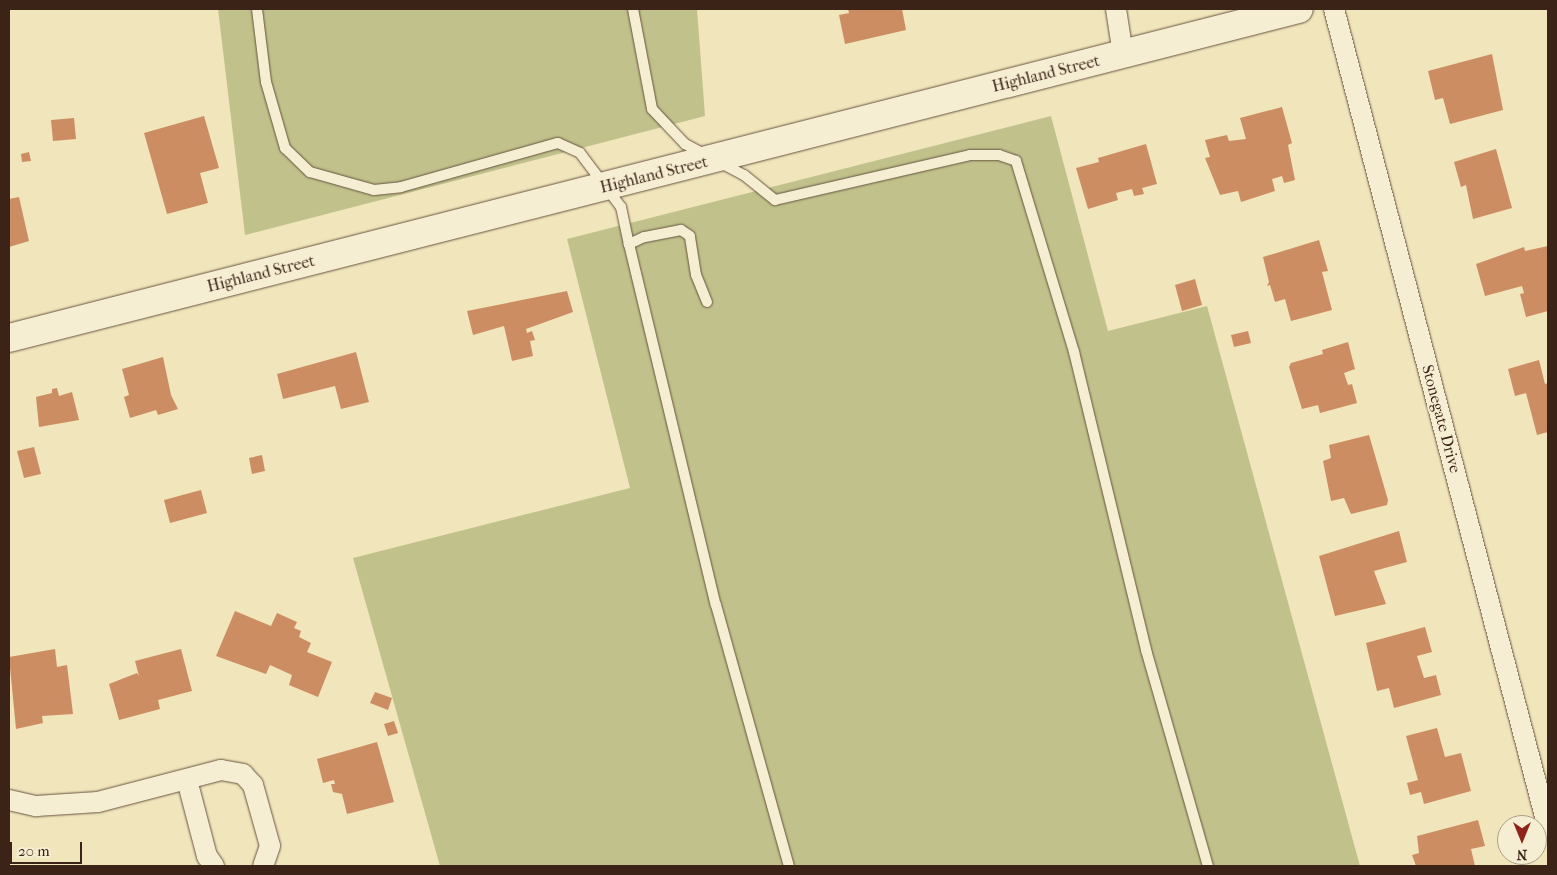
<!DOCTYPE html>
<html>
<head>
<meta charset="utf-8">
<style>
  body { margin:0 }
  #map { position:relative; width:1557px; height:875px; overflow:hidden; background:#f1e5bb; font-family:"IM FELL French Canon",serif }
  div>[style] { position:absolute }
  .green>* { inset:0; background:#c1c28b }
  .building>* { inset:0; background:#cc8d63 }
  .roads { filter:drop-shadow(0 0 1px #685441) drop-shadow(0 0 1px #685441) }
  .lane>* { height:10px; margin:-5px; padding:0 5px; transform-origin:5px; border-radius:5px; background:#f6eed3 }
  .street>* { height:20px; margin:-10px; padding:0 10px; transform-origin:10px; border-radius:10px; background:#f6eed3 }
  .secondary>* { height:28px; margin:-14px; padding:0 14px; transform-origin:14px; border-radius:14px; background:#f6eed3 }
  span { translate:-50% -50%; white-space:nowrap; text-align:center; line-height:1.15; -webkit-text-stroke:4px #f6eed3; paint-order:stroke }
  .street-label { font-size:16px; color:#3b2318 }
  .frame { position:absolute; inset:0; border:10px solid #3b2318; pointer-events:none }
  .north { position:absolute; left:1497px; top:815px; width:50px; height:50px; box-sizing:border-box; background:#f6eed3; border:1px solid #ab9d88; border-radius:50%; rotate:180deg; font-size:14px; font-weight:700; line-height:20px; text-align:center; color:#3b2318 }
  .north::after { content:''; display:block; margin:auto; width:18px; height:22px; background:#8f2418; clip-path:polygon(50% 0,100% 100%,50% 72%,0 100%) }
  .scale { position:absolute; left:10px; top:842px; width:72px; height:22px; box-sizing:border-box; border:2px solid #3b2318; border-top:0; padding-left:6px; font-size:15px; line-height:18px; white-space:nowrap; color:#3b2318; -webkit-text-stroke:4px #f6eed3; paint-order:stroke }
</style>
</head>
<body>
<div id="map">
  <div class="green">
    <i style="clip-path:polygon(218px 9px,697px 9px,705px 116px,245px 235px)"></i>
    <i style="clip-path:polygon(1051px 116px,1108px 331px,1207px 306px,1360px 866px,440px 866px,353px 558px,630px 488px,567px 239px)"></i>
  </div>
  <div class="building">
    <i style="clip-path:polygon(848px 9px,902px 9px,906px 30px,845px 44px,839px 15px,849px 13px)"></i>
    <i style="clip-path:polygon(1492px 54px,1503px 110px,1450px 124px,1443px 98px,1435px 100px,1428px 71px)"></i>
    <i style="clip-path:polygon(1282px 107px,1292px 143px,1288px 145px,1295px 180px,1284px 183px,1282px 176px,1272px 179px,1275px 191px,1241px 202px,1238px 191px,1220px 195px,1205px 158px,1210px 157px,1205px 140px,1227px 135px,1229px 141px,1246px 139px,1240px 118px)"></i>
    <i style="clip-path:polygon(204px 116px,219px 168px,200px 173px,208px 203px,167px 214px,144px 133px)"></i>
    <i style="clip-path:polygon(74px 118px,76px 139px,53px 141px,51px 120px)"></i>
    <i style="clip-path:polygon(1146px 144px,1157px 184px,1142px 188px,1144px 194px,1134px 196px,1132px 189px,1116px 193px,1118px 200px,1088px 209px,1076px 168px,1099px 162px,1098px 158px)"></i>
    <i style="clip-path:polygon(1496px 149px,1512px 208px,1473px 219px,1466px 185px,1461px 187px,1454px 162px)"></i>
    <i style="clip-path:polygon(29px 152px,31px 161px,22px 162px,21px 154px)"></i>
    <i style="clip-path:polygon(19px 197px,29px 241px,9px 247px,9px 199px)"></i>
    <i style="clip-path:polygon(1319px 240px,1328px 271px,1322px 272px,1332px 310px,1291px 321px,1285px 299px,1275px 302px,1270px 285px,1267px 286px,1269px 282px,1263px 257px)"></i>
    <i style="clip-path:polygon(1548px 246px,1548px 311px,1526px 317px,1520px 294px,1524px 293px,1522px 286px,1485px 296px,1476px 264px,1524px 247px,1525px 251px)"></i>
    <i style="clip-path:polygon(1195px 279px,1202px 305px,1182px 311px,1175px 285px)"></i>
    <i style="clip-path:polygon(567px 291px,573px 312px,526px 329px,527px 333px,532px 331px,535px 340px,530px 341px,533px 356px,512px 361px,504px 326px,473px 335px,467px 311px)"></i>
    <i style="clip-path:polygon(1248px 331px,1251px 343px,1234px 347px,1231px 335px)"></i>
    <i style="clip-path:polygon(1348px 342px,1355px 369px,1344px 373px,1348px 385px,1352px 384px,1357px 403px,1320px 413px,1318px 405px,1302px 409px,1289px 367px,1291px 363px,1323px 354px,1322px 350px)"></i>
    <i style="clip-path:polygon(356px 352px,369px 402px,341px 409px,335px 386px,283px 399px,277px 374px)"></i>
    <i style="clip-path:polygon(163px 357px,171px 395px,178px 409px,158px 415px,156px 410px,130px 418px,124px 397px,129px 395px,122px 369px)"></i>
    <i style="clip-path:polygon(1539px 360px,1545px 384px,1548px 383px,1548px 432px,1537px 435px,1526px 393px,1515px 396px,1508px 369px)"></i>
    <i style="clip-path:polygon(57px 388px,59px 396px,72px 392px,79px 420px,39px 427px,36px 397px,52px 393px,52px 389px)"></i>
    <i style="clip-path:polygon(1369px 435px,1388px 500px,1387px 505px,1351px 514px,1344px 498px,1331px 501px,1323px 461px,1331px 458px,1329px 445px)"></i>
    <i style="clip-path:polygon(34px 447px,41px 474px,24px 478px,17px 451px)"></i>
    <i style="clip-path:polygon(262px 455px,265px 471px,252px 474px,249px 458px)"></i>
    <i style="clip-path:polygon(201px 490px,207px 513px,170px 523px,164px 500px)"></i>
    <i style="clip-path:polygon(1399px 531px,1407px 562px,1374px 571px,1386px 604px,1335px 616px,1319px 556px)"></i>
    <i style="clip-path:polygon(235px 611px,271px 626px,277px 613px,297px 622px,294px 628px,301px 631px,299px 637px,311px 643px,307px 652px,332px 662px,318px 697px,289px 685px,292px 675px,270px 665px,266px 674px,216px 656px)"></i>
    <i style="clip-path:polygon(1425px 627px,1432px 652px,1417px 656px,1424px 678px,1436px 675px,1441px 695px,1394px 708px,1389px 688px,1377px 691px,1366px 643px)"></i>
    <i style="clip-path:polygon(55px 649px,57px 667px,67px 665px,73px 714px,42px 716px,43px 723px,16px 729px,9px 657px)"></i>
    <i style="clip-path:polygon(181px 649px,192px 691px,158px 700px,160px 709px,119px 720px,109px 684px,137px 673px,139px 676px,135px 661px)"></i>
    <i style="clip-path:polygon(375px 692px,392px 698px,388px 710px,370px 703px)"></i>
    <i style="clip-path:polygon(394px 721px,398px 733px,388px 736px,384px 724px)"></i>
    <i style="clip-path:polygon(1437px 728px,1445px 757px,1461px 753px,1471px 791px,1424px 804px,1421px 792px,1410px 795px,1407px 783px,1418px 780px,1406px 736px)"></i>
    <i style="clip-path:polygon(377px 742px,394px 802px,347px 814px,342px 794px,333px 792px,331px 784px,335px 784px,334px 780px,323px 783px,317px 759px)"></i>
    <i style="clip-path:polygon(1478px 820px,1485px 846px,1471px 849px,1475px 866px,1416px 866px,1412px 855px,1419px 853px,1417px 836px)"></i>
  </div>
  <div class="roads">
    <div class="lane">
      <i style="left:257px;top:9px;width:74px;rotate:83deg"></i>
      <i style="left:266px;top:82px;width:69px;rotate:73.9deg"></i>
      <i style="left:285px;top:148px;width:35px;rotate:44deg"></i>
      <i style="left:310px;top:172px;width:66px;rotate:15.7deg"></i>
      <i style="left:374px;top:190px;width:27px;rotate:-6deg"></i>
      <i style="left:401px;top:187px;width:163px;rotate:-15.7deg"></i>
      <i style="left:558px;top:143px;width:24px;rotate:24deg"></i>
      <i style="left:580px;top:153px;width:68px;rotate:52.8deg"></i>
      <i style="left:621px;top:207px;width:38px;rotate:78deg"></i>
      <i style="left:633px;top:9px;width:102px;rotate:79.2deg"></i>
      <i style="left:652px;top:109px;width:48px;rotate:46.7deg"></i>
      <i style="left:685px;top:144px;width:24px;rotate:28deg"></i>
      <i style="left:721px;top:163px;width:26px;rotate:28deg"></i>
      <i style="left:744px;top:175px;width:40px;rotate:39deg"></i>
      <i style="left:775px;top:200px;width:200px;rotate:-13deg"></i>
      <i style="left:970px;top:155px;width:29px"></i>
      <i style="left:999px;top:155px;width:18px;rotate:19deg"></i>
      <i style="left:1016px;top:161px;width:200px;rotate:73.1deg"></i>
      <i style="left:1074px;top:352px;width:307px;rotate:76.4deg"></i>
      <i style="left:1146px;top:650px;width:225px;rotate:74deg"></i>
      <i style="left:707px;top:302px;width:29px;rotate:-112deg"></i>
      <i style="left:696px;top:275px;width:39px;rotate:-99deg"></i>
      <i style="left:690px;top:236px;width:11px;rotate:-146deg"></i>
      <i style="left:681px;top:230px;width:38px;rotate:169deg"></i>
      <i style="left:644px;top:237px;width:17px;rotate:155deg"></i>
      <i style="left:629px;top:244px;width:371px;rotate:76.5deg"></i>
      <i style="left:716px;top:605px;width:271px;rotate:74.4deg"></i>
    </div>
    <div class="street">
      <i style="left:1116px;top:9px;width:46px;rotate:81.2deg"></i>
      <i style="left:1334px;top:9px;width:846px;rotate:75.36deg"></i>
      <i style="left:187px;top:780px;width:79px;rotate:75.3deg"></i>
      <i style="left:207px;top:856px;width:12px;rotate:55deg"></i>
      <i style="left:9px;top:800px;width:28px;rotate:13deg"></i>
      <i style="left:36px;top:806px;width:62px;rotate:-3.7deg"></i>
      <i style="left:98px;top:802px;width:127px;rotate:-14.6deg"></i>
      <i style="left:221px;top:770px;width:22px;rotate:10deg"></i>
      <i style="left:243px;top:774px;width:15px;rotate:48deg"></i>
      <i style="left:253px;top:785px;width:63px;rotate:74.4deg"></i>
      <i style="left:270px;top:846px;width:21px;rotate:109deg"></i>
    </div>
    <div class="secondary">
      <i style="left:9px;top:338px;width:1331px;rotate:-14.31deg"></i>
    </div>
  </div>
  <div class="street-label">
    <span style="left:1046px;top:74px;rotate:-14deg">Highland Street</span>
    <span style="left:654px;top:175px;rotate:-14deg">Highland Street</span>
    <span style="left:261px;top:274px;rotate:-14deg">Highland Street</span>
    <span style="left:1441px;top:419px;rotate:75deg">Stonegate Drive</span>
  </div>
  <div class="frame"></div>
  <div class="north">N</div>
  <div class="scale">20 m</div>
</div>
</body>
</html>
